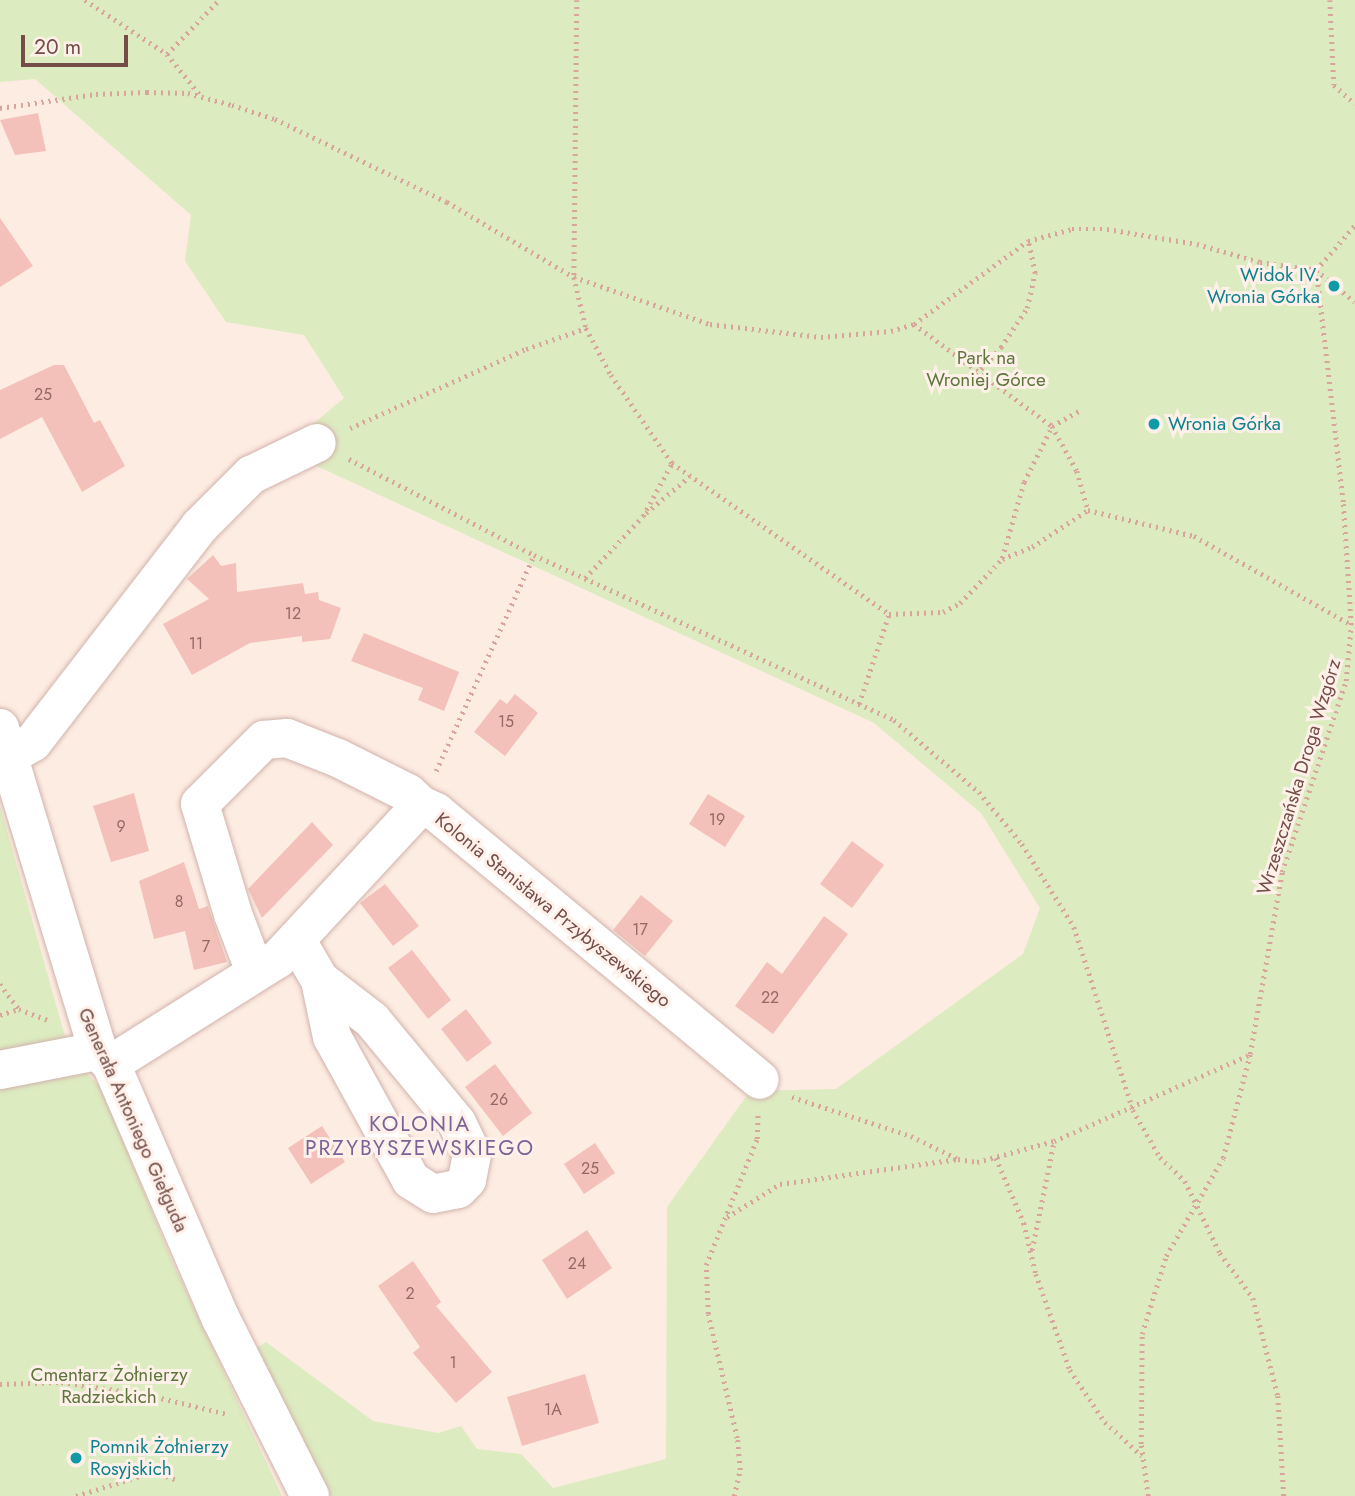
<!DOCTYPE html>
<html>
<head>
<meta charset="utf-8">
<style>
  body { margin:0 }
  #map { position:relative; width:1355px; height:1496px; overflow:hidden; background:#fdece2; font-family:Jost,sans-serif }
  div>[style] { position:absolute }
  .green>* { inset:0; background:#ddebc0 }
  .building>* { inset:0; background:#f3c1b9 }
  .path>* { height:4.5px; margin-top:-2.25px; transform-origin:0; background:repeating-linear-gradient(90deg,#d8a49c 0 2px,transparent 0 7px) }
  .roads { filter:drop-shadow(0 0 2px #d1b3ac) drop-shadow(0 0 2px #d1b3ac) }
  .minor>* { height:38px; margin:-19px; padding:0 19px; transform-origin:19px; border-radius:19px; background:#fff }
  .dots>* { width:19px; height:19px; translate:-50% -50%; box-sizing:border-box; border:4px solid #fff1e9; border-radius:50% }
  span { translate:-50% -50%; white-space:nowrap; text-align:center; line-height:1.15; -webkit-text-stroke:6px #fff1e9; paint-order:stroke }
  .number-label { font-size:16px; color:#946964 }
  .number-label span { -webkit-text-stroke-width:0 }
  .culture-label { font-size:19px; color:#0d838f }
  .right { translate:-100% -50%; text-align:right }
  .left { translate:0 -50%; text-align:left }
  .park-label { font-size:19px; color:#5d763c }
  .street-label { font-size:19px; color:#754c48 }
  .neighbourhood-label { font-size:21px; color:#796399; letter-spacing:2px }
  .scale { position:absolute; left:21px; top:35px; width:107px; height:32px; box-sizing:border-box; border:4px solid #754c48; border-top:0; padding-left:9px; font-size:21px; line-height:24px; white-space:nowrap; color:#754c48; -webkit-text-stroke:5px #fff1e9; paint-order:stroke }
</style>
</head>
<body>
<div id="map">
  <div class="green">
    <i style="clip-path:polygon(0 0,1355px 0,1355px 1496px,320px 1496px,250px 1352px,266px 1342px,373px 1421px,438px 1433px,461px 1426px,477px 1449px,521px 1454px,553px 1488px,666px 1459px,667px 1207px,750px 1091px,836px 1089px,1023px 954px,1040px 908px,981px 813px,874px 723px,308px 462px,299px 436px,344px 398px,304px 335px,226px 322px,185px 261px,191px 215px,35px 79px,0 82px)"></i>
    <i style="clip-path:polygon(0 806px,70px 1054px,0 1065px)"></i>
    <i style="clip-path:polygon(85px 1071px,102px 1089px,172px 1261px,282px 1496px,0 1496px,0 1083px)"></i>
  </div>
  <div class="building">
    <i style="clip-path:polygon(38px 113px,46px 151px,15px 155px,0 120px)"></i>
    <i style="clip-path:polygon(0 218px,33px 266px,0 287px)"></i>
    <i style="clip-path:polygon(54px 365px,64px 365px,94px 423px,100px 420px,125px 466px,82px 492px,42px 417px,0 439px,0 390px)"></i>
    <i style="clip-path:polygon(213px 555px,221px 566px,236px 563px,237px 592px,303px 583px,305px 594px,318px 592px,319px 600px,341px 608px,330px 639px,302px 642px,302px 636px,250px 643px,192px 675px,163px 624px,209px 599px,187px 579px)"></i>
    <i style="clip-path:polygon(364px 633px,459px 672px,444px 711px,418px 700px,423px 688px,351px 661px)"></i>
    <i style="clip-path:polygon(515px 694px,538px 713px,505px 756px,474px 732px,500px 699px,507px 704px)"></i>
    <i style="clip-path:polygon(134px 793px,149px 851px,111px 862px,93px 806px)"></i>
    <i style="clip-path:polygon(708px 794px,745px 816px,725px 847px,689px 824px)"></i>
    <i style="clip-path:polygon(312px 822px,333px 845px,262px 918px,248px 889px)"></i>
    <i style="clip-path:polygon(852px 841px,884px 865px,852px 908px,820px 884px)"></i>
    <i style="clip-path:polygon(184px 862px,199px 909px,208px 906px,227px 962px,194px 970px,185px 931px,154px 939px,139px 881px)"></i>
    <i style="clip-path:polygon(385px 884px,419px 926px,393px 946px,360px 903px)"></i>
    <i style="clip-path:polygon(641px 895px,673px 921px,645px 956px,613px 930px)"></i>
    <i style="clip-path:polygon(824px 916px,848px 934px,773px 1034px,735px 1006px,767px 962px,782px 974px)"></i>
    <i style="clip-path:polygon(412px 950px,451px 1000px,428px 1019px,388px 968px)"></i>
    <i style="clip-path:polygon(466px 1009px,492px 1043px,467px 1062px,441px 1029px)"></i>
    <i style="clip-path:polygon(495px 1064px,532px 1113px,503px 1136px,465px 1087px)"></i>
    <i style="clip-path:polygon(322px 1126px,345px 1162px,311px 1184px,288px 1148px)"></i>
    <i style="clip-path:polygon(595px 1143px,615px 1173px,584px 1194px,564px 1164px)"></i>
    <i style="clip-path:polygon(587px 1230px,612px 1268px,567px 1299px,542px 1260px)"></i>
    <i style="clip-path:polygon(413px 1261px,441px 1302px,436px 1306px,492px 1372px,456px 1403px,413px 1353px,420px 1347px,378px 1286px)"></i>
    <i style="clip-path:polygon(585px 1374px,599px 1423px,522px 1446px,507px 1397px)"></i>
  </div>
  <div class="path">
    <i style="left:85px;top:0;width:98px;rotate:33.4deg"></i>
    <i style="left:167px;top:54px;width:54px;rotate:51deg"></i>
    <i style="left:577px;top:0;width:277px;rotate:90.6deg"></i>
    <i style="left:574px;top:277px;width:52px;rotate:76.8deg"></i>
    <i style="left:586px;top:328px;width:53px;rotate:62deg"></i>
    <i style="left:611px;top:375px;width:107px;rotate:55.3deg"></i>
    <i style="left:672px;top:463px;width:264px;rotate:34.8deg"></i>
    <i style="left:889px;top:614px;width:54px;rotate:-2.1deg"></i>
    <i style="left:943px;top:612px;width:19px;rotate:-28deg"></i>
    <i style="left:960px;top:603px;width:61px;rotate:-46.3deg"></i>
    <i style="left:1002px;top:559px;width:32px;rotate:-22deg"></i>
    <i style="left:1032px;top:547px;width:67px;rotate:-33.5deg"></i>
    <i style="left:1088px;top:510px;width:109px;rotate:13.8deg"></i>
    <i style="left:1194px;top:536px;width:179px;rotate:29.4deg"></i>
    <i style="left:1330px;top:0;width:85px;rotate:87.3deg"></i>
    <i style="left:1334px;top:85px;width:28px;rotate:42deg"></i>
    <i style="left:167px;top:54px;width:75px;rotate:-46.1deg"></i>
    <i style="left:0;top:108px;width:97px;rotate:-8.3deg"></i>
    <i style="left:96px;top:94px;width:51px;rotate:-2.2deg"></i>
    <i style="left:147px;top:92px;width:41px;rotate:1.4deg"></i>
    <i style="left:188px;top:93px;width:46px;rotate:15.3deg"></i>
    <i style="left:232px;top:105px;width:45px;rotate:18deg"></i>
    <i style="left:275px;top:119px;width:191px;rotate:25.8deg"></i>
    <i style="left:447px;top:202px;width:147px;rotate:30.6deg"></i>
    <i style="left:574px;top:277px;width:144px;rotate:19.1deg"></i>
    <i style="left:710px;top:324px;width:112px;rotate:6.7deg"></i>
    <i style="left:821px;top:337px;width:70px;rotate:-4.9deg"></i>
    <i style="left:891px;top:331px;width:24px;rotate:-17deg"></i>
    <i style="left:914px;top:324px;width:141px;rotate:-36.1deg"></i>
    <i style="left:1028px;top:241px;width:46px;rotate:-15.3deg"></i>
    <i style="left:1072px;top:229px;width:35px"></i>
    <i style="left:1107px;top:229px;width:91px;rotate:9.5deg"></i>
    <i style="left:1197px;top:244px;width:66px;rotate:15.9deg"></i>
    <i style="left:1260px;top:262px;width:57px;rotate:8.1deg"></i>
    <i style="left:1316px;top:270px;width:50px;rotate:39.4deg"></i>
    <i style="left:914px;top:324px;width:172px;rotate:36.5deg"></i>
    <i style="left:1052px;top:426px;width:51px;rotate:60.9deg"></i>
    <i style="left:1077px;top:471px;width:41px;rotate:74.2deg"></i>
    <i style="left:976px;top:374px;width:37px;rotate:-47deg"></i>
    <i style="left:1001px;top:347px;width:47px;rotate:-56.3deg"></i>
    <i style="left:1027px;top:308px;width:36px;rotate:-77deg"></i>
    <i style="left:1035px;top:273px;width:33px;rotate:-102deg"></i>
    <i style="left:350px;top:428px;width:193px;rotate:-24.2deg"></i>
    <i style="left:526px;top:349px;width:64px;rotate:-19.3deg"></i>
    <i style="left:349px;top:459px;width:208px;rotate:27.4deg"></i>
    <i style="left:534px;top:555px;width:396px;rotate:24.6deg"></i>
    <i style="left:894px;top:720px;width:111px;rotate:40.3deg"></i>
    <i style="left:979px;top:792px;width:67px;rotate:50.4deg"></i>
    <i style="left:1022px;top:844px;width:98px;rotate:57.9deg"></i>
    <i style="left:1074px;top:927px;width:192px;rotate:72.1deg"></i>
    <i style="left:1133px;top:1110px;width:54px;rotate:60.1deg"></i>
    <i style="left:1160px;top:1157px;width:35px;rotate:44deg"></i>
    <i style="left:1185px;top:1181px;width:80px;rotate:64.1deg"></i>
    <i style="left:1220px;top:1253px;width:56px;rotate:53.7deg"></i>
    <i style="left:1253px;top:1298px;width:101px;rotate:75.7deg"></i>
    <i style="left:1278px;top:1396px;width:100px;rotate:86.6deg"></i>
    <i style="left:646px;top:513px;width:57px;rotate:-40.1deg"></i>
    <i style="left:1002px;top:558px;width:79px;rotate:-73.9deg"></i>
    <i style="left:1024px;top:482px;width:63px;rotate:-63.4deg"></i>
    <i style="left:1052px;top:426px;width:33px;rotate:-29deg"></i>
    <i style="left:585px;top:578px;width:85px;rotate:-46.9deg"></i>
    <i style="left:643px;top:516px;width:60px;rotate:-61.3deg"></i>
    <i style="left:859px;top:704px;width:95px;rotate:-71.6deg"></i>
    <i style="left:436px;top:771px;width:237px;rotate:-65.6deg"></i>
    <i style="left:0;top:984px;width:31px;rotate:53deg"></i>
    <i style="left:19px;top:1009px;width:34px;rotate:21deg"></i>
    <i style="left:0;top:1015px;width:20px;rotate:-18deg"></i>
    <i style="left:792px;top:1097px;width:125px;rotate:18.1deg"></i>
    <i style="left:911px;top:1136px;width:52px;rotate:26.1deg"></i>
    <i style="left:996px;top:1158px;width:71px;rotate:66.7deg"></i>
    <i style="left:1024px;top:1223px;width:52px;rotate:76.8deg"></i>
    <i style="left:1036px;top:1274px;width:102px;rotate:70.5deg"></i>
    <i style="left:1070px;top:1370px;width:63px;rotate:56.1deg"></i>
    <i style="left:1105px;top:1422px;width:50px;rotate:42.6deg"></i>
    <i style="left:727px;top:1217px;width:62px;rotate:-31.9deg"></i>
    <i style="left:780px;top:1184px;width:180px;rotate:-8deg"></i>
    <i style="left:958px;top:1159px;width:19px;rotate:9deg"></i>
    <i style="left:977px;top:1162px;width:80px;rotate:-15.3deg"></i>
    <i style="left:1054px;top:1141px;width:213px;rotate:-23.8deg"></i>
    <i style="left:1032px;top:1250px;width:111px;rotate:-78.6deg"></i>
    <i style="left:0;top:1384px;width:61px;rotate:-1.9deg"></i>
    <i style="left:61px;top:1382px;width:88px;rotate:8.5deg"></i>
    <i style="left:148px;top:1395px;width:81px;rotate:13.5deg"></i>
    <i style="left:76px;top:1496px;width:81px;rotate:-17.3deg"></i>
    <i style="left:153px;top:1472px;width:23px;rotate:18deg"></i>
    <i style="left:734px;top:1496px;width:27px;rotate:-77deg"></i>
    <i style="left:740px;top:1470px;width:32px;rotate:-95deg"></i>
    <i style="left:737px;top:1438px;width:127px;rotate:-103.2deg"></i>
    <i style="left:708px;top:1314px;width:49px;rotate:-92.3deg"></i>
    <i style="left:706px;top:1265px;width:136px;rotate:-68deg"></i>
    <i style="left:757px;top:1139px;width:24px;rotate:-88deg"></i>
    <i style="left:1148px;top:1496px;width:52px;rotate:-97.7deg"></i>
    <i style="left:1141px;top:1444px;width:110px;rotate:-89.5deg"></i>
    <i style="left:1142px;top:1334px;width:82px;rotate:-72.9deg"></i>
    <i style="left:1166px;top:1256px;width:113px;rotate:-59.8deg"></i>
    <i style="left:1223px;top:1158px;width:107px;rotate:-75.4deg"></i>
    <i style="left:1250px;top:1054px;width:185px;rotate:-80deg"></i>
    <i style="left:1282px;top:872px;width:201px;rotate:-71.5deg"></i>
    <i style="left:1346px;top:681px;width:56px;rotate:-84.9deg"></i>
    <i style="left:1351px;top:625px;width:123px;rotate:-93.7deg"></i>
    <i style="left:1343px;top:502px;width:234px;rotate:-96.6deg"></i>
    <i style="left:1316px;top:270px;width:60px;rotate:-49.1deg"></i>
  </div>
  <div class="roads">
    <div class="minor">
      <i style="left:0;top:728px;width:338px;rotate:73.1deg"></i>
      <i style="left:98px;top:1051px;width:18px;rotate:45deg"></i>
      <i style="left:111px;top:1064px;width:278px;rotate:66.7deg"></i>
      <i style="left:221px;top:1319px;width:198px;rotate:63.3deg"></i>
      <i style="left:9px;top:756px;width:28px;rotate:-30deg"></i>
      <i style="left:33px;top:742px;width:272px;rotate:-52.3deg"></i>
      <i style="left:199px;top:527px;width:74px;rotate:-45deg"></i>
      <i style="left:251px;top:475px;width:73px;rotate:-25.9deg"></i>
      <i style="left:297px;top:941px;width:45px;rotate:59.5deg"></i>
      <i style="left:320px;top:980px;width:66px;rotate:37.6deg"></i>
      <i style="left:372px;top:1020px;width:134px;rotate:50.5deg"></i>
      <i style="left:457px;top:1123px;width:34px;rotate:64deg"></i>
      <i style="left:472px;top:1154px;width:26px;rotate:101deg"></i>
      <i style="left:467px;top:1180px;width:13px;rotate:135deg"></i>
      <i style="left:458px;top:1189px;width:25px;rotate:169deg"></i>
      <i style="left:433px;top:1194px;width:26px;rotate:-148deg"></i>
      <i style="left:411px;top:1180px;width:163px;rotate:-118.9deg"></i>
      <i style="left:332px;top:1037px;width:58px;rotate:-101.9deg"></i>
      <i style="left:255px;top:972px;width:62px;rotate:-110.8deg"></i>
      <i style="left:233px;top:914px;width:115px;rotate:-106.7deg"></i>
      <i style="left:200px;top:804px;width:91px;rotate:-45deg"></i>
      <i style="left:264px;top:740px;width:23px;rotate:-5deg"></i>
      <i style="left:287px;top:738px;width:55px;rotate:21.4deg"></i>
      <i style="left:338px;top:758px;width:78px;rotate:26.6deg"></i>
      <i style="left:408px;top:793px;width:18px;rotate:43deg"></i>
      <i style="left:111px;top:1064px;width:197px;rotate:-32.2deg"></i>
      <i style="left:278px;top:959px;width:210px;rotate:-47.1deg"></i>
      <i style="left:421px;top:805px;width:17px;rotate:25deg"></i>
      <i style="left:436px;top:812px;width:420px;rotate:39.6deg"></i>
      <i style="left:0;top:1070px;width:100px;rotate:-11deg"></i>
    </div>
  </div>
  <div class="dots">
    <i style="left:1334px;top:286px;background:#0f9aa8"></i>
    <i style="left:1154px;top:424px;background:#0f9aa8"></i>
    <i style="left:76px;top:1458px;background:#0f9aa8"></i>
  </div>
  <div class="number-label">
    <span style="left:43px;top:395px">25</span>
    <span style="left:293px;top:614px">12</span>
    <span style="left:196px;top:644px">11</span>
    <span style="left:506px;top:722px">15</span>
    <span style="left:717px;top:820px">19</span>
    <span style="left:121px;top:827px">9</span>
    <span style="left:179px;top:902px">8</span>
    <span style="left:640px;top:930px">17</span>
    <span style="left:206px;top:947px">7</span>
    <span style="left:770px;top:998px">22</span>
    <span style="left:499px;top:1100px">26</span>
    <span style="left:590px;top:1169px">25</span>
    <span style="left:577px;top:1264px">24</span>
    <span style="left:410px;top:1294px">2</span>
    <span style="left:453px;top:1363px">1</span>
    <span style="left:553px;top:1410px">1A</span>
  </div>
  <div class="culture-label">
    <span class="right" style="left:1320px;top:286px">Widok IV.<br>Wronia Górka</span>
    <span class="left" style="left:1168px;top:424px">Wronia Górka</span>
    <span class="left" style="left:90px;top:1458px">Pomnik Żołnierzy<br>Rosyjskich</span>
  </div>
  <div class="park-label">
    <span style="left:986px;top:369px">Park na<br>Wroniej Górce</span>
    <span style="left:109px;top:1386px">Cmentarz Żołnierzy<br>Radzieckich</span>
  </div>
  <div class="street-label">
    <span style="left:1299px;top:777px;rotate:-73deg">Wrzeszczańska Droga Wzgórz</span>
    <span style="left:553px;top:910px;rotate:39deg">Kolonia Stanisława Przybyszewskiego</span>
    <span style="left:133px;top:1120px;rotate:66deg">Generała Antoniego Giełguda</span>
  </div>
  <div class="neighbourhood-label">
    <span style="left:420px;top:1136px">KOLONIA<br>PRZYBYSZEWSKIEGO</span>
  </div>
  <div class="scale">20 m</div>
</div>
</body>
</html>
